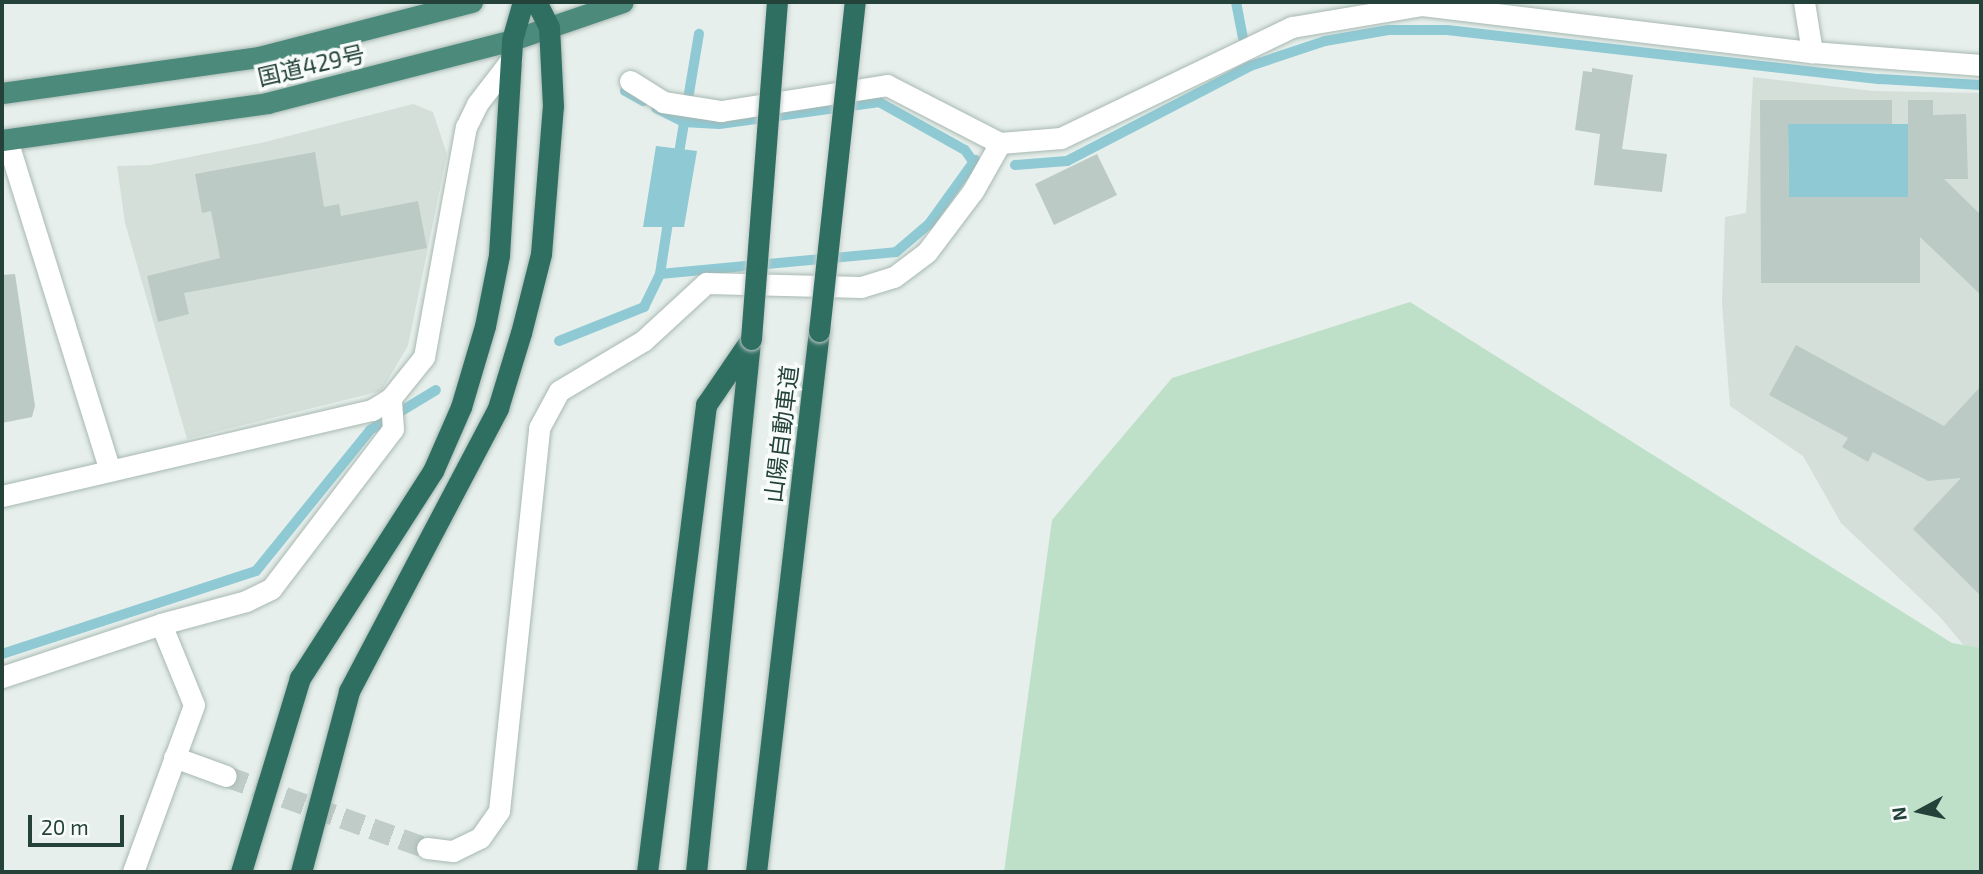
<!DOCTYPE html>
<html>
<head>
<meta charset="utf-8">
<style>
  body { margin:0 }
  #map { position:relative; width:1983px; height:874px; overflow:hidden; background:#e6efeb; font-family:"Exo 2","Noto Sans JP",sans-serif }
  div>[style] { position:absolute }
  .built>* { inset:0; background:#d4dfda }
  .green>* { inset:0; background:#bfe0c8 }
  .water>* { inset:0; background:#8ec9d4 }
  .stream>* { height:10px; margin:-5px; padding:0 5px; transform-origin:5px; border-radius:5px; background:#8ec9d4 }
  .building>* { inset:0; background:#bbcac4 }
  .minor-tunnel>* { height:21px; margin-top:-10.5px; transform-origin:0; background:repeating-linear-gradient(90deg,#bfccc8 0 21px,transparent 0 31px) }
  .roads { filter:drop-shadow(0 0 2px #a8b8b2) drop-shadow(0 0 2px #a8b8b2) }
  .minor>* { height:21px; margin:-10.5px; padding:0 10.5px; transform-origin:10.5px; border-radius:10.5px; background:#fff }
  .trunk>* { height:21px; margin:-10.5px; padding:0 10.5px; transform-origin:10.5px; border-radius:10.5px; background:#4c8a7c }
  .motorway>* { height:21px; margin:-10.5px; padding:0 10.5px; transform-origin:10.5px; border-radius:10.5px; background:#2f6f62 }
  .bridges { filter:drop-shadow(0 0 2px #c2cac8) drop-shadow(0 0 2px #c2cac8) }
  .motorway-bridge>* { height:21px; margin:-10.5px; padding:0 10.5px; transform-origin:10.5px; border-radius:10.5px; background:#2f6f62 }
  span { translate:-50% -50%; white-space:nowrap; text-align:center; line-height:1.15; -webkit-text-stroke:7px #f7fbf9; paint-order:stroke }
  .street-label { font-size:23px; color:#24423a }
  .frame { position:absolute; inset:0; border:4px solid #24423a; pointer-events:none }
  .north { position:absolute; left:1885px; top:776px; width:70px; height:70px; -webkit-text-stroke:5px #f7fbf9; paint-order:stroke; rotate:262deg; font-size:19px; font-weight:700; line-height:28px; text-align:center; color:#24423a }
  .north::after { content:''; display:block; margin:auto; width:24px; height:32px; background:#24423a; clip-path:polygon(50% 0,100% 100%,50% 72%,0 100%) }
  .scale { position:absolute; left:28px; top:815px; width:96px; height:32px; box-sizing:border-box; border:4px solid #24423a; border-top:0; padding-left:9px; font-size:21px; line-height:24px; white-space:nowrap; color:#24423a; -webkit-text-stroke:5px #f7fbf9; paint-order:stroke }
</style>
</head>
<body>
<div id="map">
  <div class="built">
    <i style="clip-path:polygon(1753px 77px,1873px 91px,1981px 93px,1981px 666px,1940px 617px,1841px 523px,1803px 456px,1730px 406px,1722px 304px,1725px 217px,1746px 213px)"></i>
    <i style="clip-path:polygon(413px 104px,433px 112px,447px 154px,408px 346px,381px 391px,187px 439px,125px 223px,117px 166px,150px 165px,265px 142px)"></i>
  </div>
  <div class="green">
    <i style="clip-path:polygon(1410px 302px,1952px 643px,1981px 648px,1981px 872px,1004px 872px,1052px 520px,1172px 378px)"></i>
  </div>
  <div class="water">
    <i style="clip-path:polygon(1788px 124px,1908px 124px,1908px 197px,1789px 197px)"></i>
    <i style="clip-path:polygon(656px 146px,697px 151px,684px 227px,643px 227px)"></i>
  </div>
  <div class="stream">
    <i style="left:1236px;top:2px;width:36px;rotate:79deg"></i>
    <i style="left:625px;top:91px;width:21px;rotate:29deg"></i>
    <i style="left:656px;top:108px;width:30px;rotate:27deg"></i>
    <i style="left:683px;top:122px;width:36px;rotate:3deg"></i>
    <i style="left:719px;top:124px;width:162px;rotate:-7.8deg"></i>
    <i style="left:879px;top:102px;width:98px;rotate:29.2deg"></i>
    <i style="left:965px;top:150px;width:12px;rotate:55deg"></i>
    <i style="left:678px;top:159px;width:127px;rotate:-80.5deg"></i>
    <i style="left:1015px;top:165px;width:52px;rotate:-4.4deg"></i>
    <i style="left:1067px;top:161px;width:206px;rotate:-27.4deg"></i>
    <i style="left:1250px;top:66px;width:79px;rotate:-18.4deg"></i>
    <i style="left:1325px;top:41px;width:64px;rotate:-9.9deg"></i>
    <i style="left:1388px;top:30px;width:59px"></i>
    <i style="left:1447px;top:30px;width:436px;rotate:6.5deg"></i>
    <i style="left:1880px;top:79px;width:101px;rotate:3.4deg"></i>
    <i style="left:660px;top:274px;width:59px;rotate:-81.2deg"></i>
    <i style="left:559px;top:341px;width:92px;rotate:-21.8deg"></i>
    <i style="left:644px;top:307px;width:37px;rotate:-64deg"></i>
    <i style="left:660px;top:274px;width:237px;rotate:-5.3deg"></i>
    <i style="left:896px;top:252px;width:43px;rotate:-40.3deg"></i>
    <i style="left:929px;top:224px;width:79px;rotate:-54.3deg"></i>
    <i style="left:2px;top:654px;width:267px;rotate:-18.1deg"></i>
    <i style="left:256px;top:571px;width:181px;rotate:-51deg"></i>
    <i style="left:370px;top:430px;width:77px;rotate:-31.2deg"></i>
  </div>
  <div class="building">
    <i style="clip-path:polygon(1592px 68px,1633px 75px,1622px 149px,1667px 154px,1662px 192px,1594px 185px,1600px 134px,1575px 130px,1583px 71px,1592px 72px)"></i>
    <i style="clip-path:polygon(1760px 100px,1892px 100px,1892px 124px,1788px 124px,1789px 197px,1908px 197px,1908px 100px,1933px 100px,1933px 115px,1966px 114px,1968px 179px,1944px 179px,1981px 215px,1981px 295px,1920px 237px,1920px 283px,1761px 283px)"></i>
    <i style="clip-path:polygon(315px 152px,324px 207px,339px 204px,341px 216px,418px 201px,427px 248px,184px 293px,189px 314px,158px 322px,147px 276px,220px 258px,211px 211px,202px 213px,195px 174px)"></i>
    <i style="clip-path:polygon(1097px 154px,1117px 195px,1054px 225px,1035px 184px)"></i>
    <i style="clip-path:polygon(15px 274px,35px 406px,32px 417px,2px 423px,2px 275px)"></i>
    <i style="clip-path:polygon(1796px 345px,1944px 426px,1981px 386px,1981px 596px,1913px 529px,1961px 478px,1928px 481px,1873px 452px,1868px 462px,1842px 447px,1848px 438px,1769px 395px)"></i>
  </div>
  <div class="minor-tunnel">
    <i style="left:226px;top:776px;width:214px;rotate:19.7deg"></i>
  </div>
  <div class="roads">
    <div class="minor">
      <i style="left:1804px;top:2px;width:51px;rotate:80.9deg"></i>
      <i style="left:630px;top:81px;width:39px;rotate:32deg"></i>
      <i style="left:663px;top:102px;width:59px;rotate:8.8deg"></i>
      <i style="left:721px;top:111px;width:168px;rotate:-8.9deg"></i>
      <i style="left:887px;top:85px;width:127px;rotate:27.2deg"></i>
      <i style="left:1000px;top:143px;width:61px;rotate:-4.7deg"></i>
      <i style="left:1061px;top:138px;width:256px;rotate:-25.7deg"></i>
      <i style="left:1292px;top:27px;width:132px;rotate:-9.6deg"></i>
      <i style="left:1422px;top:5px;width:393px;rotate:6.9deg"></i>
      <i style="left:1812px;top:52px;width:169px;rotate:4.4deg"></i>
      <i style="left:7px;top:140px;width:346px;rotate:72.7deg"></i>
      <i style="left:2px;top:496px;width:380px;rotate:-13.1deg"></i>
      <i style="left:372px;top:410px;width:22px;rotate:-32deg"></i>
      <i style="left:391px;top:398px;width:53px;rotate:-51.2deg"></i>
      <i style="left:424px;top:357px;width:234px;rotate:-79.7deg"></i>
      <i style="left:466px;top:127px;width:25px;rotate:-64deg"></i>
      <i style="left:477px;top:104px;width:56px;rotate:-52.3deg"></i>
      <i style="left:161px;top:624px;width:88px;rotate:-15.1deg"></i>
      <i style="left:246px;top:601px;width:28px;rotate:-26deg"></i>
      <i style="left:271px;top:589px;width:201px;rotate:-52.7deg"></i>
      <i style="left:393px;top:429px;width:31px;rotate:-94deg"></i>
      <i style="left:2px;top:677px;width:168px;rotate:-18.4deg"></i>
      <i style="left:161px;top:624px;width:87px;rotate:67.8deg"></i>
      <i style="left:194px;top:705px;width:178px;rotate:110.1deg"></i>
      <i style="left:174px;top:757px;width:55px;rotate:20.1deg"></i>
      <i style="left:427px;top:848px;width:26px;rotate:7deg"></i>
      <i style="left:453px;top:851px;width:30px;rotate:-26deg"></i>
      <i style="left:480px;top:838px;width:33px;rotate:-55deg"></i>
      <i style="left:499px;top:811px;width:385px;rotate:-84deg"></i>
      <i style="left:539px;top:428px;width:42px;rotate:-61.6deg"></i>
      <i style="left:559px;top:391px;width:98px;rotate:-30.8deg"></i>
      <i style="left:643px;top:341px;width:86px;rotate:-42.6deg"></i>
      <i style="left:706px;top:283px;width:155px;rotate:1.5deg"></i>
      <i style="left:861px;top:287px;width:34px;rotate:-17deg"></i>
      <i style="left:894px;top:277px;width:41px;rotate:-37.1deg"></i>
      <i style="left:927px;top:252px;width:76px;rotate:-53deg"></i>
      <i style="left:973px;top:191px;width:55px;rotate:-60.6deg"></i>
    </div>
    <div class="trunk">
      <i style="left:2px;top:93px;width:260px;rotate:-8deg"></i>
      <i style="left:259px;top:57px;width:220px;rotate:-14.5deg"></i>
      <i style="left:2px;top:140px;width:268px;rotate:-7.9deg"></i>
      <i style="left:267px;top:103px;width:253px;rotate:-14.4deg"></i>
      <i style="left:512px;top:40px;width:117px;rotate:-18.9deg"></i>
    </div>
    <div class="motorway">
      <i style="left:241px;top:872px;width:203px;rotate:-73.1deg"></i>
      <i style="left:300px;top:678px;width:246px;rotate:-57.3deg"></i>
      <i style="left:433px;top:471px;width:70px;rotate:-66.4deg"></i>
      <i style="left:461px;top:407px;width:84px;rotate:-73.5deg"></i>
      <i style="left:485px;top:326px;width:72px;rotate:-78.8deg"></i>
      <i style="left:499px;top:255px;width:215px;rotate:-86.5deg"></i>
      <i style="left:512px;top:40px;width:40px;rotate:-74deg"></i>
      <i style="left:301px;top:872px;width:187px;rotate:-75.1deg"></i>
      <i style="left:349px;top:691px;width:320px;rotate:-62.2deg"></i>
      <i style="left:498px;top:408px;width:78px;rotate:-73deg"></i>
      <i style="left:521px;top:333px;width:81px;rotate:-75.8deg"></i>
      <i style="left:541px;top:254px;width:148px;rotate:-85.4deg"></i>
      <i style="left:553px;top:106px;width:79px;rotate:-92.9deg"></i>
      <i style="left:549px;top:27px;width:28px;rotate:-117deg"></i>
      <i style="left:647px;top:872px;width:471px;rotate:-82.8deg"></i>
      <i style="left:706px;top:405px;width:80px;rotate:-55.7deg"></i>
      <i style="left:696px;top:872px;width:534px;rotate:-84.19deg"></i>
      <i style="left:756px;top:872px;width:545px;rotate:-83.36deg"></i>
    </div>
  </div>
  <div class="bridges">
    <div class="motorway-bridge">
      <i style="left:819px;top:331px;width:331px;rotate:-83.8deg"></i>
      <i style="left:751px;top:339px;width:338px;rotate:-85.6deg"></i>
    </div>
  </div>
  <div class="street-label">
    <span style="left:311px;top:65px;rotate:-13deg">国道429号</span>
    <span style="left:781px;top:434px;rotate:-83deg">山陽自動車道</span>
  </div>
  <div class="frame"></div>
  <div class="north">N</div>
  <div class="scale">20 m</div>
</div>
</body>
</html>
